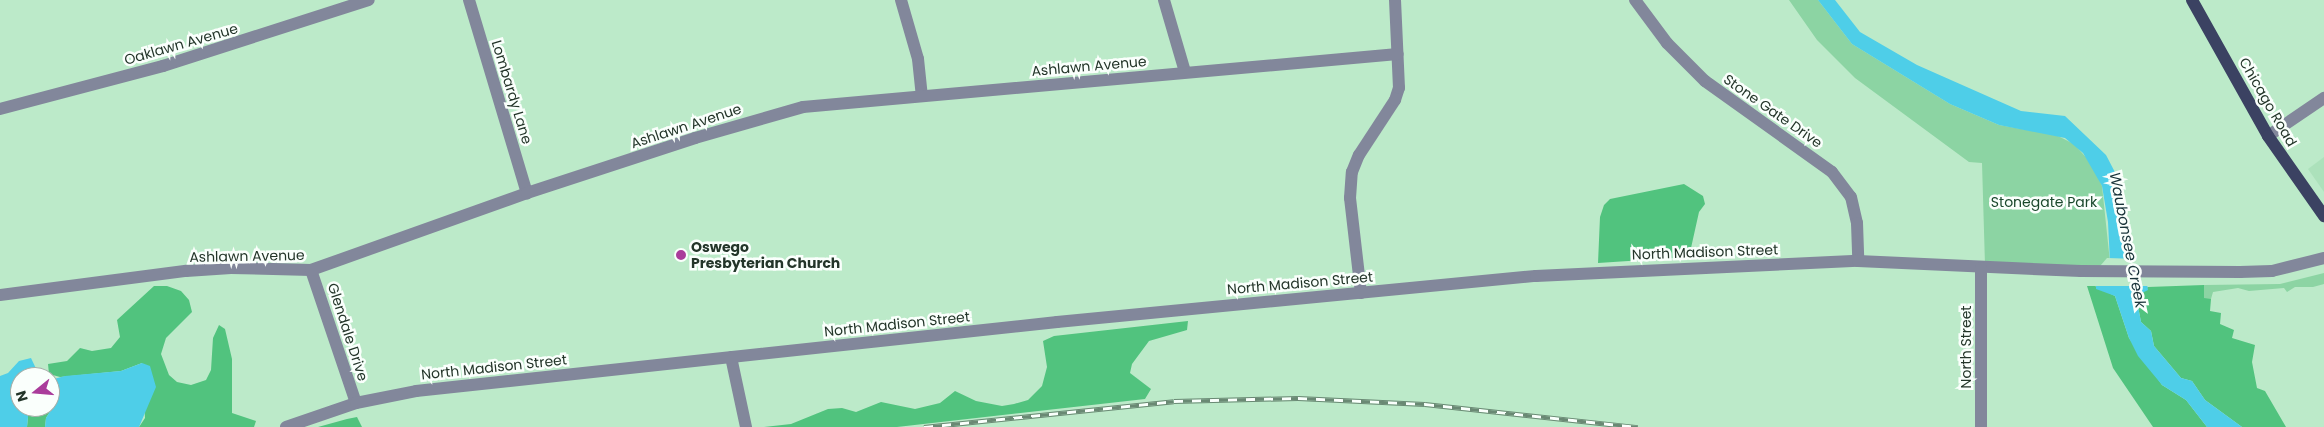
<!DOCTYPE html>
<html>
<head>
<meta charset="utf-8">
<style>
  body { margin:0 }
  #map { position:relative; width:2324px; height:427px; overflow:hidden; background:#bceac9; font-family:Poppins,sans-serif }
  div>[style] { position:absolute }
  .built>* { inset:0; background:#ace1bb }
  .green>* { inset:0; background:#8cd4a3 }
  .forest>* { inset:0; background:#51c37e }
  .water>* { inset:0; background:#4ecee8 }
  .pier>* { inset:0; background:#bceac9 }
  .minor>* { height:12px; margin:-6px; padding:0 6px; transform-origin:6px; border-radius:6px; background:#82879b }
  .major>* { height:12px; margin:-6px; padding:0 6px; transform-origin:6px; border-radius:6px; background:#3b4262 }
  .rail>* { height:5px; margin-top:-2.5px; transform-origin:0; background:repeating-linear-gradient(90deg,#fafffc 0 9px,#6a8974 0 18px); box-sizing:border-box; border-block:1px solid #6a8974 }
  .dots>* { width:14px; height:14px; translate:-50% -50%; box-sizing:border-box; border:2px solid #fafffc; border-radius:50% }
  span { translate:-50% -50%; white-space:nowrap; text-align:center; line-height:1.15; -webkit-text-stroke:5px #fafffc; paint-order:stroke }
  .street-label { font-size:14px; color:#233529 }
  .park-label { font-size:14px; color:#1a482c }
  .poi-label { font-size:14px; color:#233529; font-weight:700 }
  .left { translate:0 -50%; text-align:left }
  .water-label { font-size:15px; color:#183339; font-style:italic }
  .north { position:absolute; left:10px; top:367px; width:50px; height:50px; box-sizing:border-box; background:#fafffc; border:1px solid #a4aea8; border-radius:50%; rotate:253deg; font-size:14px; font-weight:700; line-height:20px; text-align:center; color:#233529 }
  .north::after { content:''; display:block; margin:auto; width:18px; height:22px; background:#aa3c9b; clip-path:polygon(50% 0,100% 100%,50% 72%,0 100%) }
</style>
</head>
<body>
<div id="map">
  <div class="built">
    <i style="clip-path:polygon(2324px 157px,2324px 192px,2308px 169px)"></i>
  </div>
  <div class="green">
    <i style="clip-path:polygon(1789px 0,1818px 0,1852px 44px,1950px 104px,1999px 125px,2056px 135px,2074px 144px,2092px 164px,2102px 186px,2110px 262px,2106px 266px,1985px 265px,1982px 163px,1969px 162px,1855px 78px,1817px 40px)"></i>
    <i style="clip-path:polygon(2324px 273px,2324px 284px,2313px 287px,2295px 287px,2287px 292px,2284px 288px,2249px 291px,2238px 288px,2213px 292px,2211px 299px,2204px 299px,2204px 285px,2280px 284px)"></i>
  </div>
  <div class="forest">
    <i style="clip-path:polygon(1684px 184px,1703px 196px,1705px 204px,1699px 212px,1689px 257px,1598px 263px,1600px 217px,1604px 205px,1610px 199px)"></i>
    <i style="clip-path:polygon(2204px 285px,2204px 298px,2211px 299px,2210px 311px,2221px 313px,2220px 324px,2234px 330px,2232px 338px,2255px 345px,2252px 362px,2257px 388px,2265px 391px,2286px 427px,2242px 427px,2205px 400px,2192px 381px,2181px 378px,2154px 346px,2151px 331px,2141px 322px,2136px 296px,2148px 287px)"></i>
    <i style="clip-path:polygon(154px 286px,167px 286px,181px 291px,189px 300px,192px 312px,166px 338px,161px 354px,169px 375px,177px 382px,191px 385px,206px 380px,211px 370px,213px 338px,219px 325px,225px 329px,232px 359px,232px 413px,256px 421px,254px 427px,139px 427px,145px 418px,142px 363px,121px 371px,60px 377px,49px 374px,48px 364px,67px 361px,80px 348px,92px 351px,111px 348px,120px 337px,117px 320px)"></i>
    <i style="clip-path:polygon(2087px 286px,2095px 286px,2115px 296px,2129px 338px,2162px 385px,2186px 400px,2207px 427px,2153px 427px,2113px 368px)"></i>
    <i style="clip-path:polygon(1188px 321px,1187px 330px,1149px 341px,1132px 364px,1130px 373px,1151px 389px,1145px 399px,897px 427px,764px 427px,791px 424px,828px 409px,842px 408px,856px 412px,881px 402px,915px 409px,940px 403px,955px 391px,976px 401px,1002px 406px,1014px 404px,1028px 400px,1042px 386px,1047px 367px,1043px 341px,1054px 336px)"></i>
    <i style="clip-path:polygon(50px 389px,55px 392px,56px 402px,46px 418px,45px 427px,27px 427px,29px 407px,50px 407px)"></i>
    <i style="clip-path:polygon(357px 417px,362px 427px,318px 427px,347px 419px)"></i>
  </div>
  <div class="water">
    <i style="clip-path:polygon(1818px 0,1835px 0,1860px 32px,1917px 65px,2021px 111px,2065px 116px,2106px 155px,2118px 178px,2131px 245px,2147px 284px,2148px 290px,2136px 296px,2141px 322px,2151px 331px,2154px 346px,2181px 378px,2192px 381px,2205px 400px,2242px 427px,2207px 427px,2186px 400px,2162px 385px,2138px 356px,2129px 338px,2115px 296px,2096px 289px,2096px 273px,2110px 262px,2108px 222px,2102px 186px,2083px 153px,2065px 138px,1999px 125px,1950px 104px,1852px 44px)"></i>
    <i style="clip-path:polygon(31px 358px,40px 377px,20px 377px,20px 407px,29px 407px,27px 427px,0 427px,0 376px,8px 373px,19px 361px)"></i>
    <i style="clip-path:polygon(142px 363px,150px 366px,156px 387px,139px 427px,45px 427px,46px 418px,56px 402px,50px 380px,65px 376px,121px 371px)"></i>
  </div>
  <div class="pier">
    <i style="clip-path:polygon(2107px 258px,2139px 259px,2150px 286px,2092px 286px,2094px 273px)"></i>
  </div>
  <div class="minor">
    <i style="left:469px;top:0;width:202px;rotate:73.3deg"></i>
    <i style="left:901px;top:0;width:61px;rotate:73.9deg"></i>
    <i style="left:918px;top:59px;width:37px;rotate:84deg"></i>
    <i style="left:1164px;top:0;width:75px;rotate:73.7deg"></i>
    <i style="left:1635px;top:0;width:54px;rotate:53.3deg"></i>
    <i style="left:1667px;top:43px;width:54px;rotate:45deg"></i>
    <i style="left:1705px;top:81px;width:156px;rotate:35.6deg"></i>
    <i style="left:1832px;top:172px;width:31px;rotate:53deg"></i>
    <i style="left:1851px;top:197px;width:27px;rotate:77deg"></i>
    <i style="left:1857px;top:223px;width:38px;rotate:88deg"></i>
    <i style="left:0;top:109px;width:169px;rotate:-14.8deg"></i>
    <i style="left:163px;top:66px;width:216px;rotate:-17.8deg"></i>
    <i style="left:2268px;top:136px;width:68px;rotate:-34.2deg"></i>
    <i style="left:311px;top:270px;width:140px;rotate:71.3deg"></i>
    <i style="left:1361px;top:293px;width:96px;rotate:-96.6deg"></i>
    <i style="left:1350px;top:198px;width:26px;rotate:-86deg"></i>
    <i style="left:1352px;top:172px;width:18px;rotate:-68deg"></i>
    <i style="left:1359px;top:155px;width:66px;rotate:-56.8deg"></i>
    <i style="left:1395px;top:100px;width:13px;rotate:-72deg"></i>
    <i style="left:1399px;top:88px;width:88px;rotate:-92.6deg"></i>
    <i style="left:0;top:295px;width:188px;rotate:-7.4deg"></i>
    <i style="left:186px;top:271px;width:45px;rotate:-3.8deg"></i>
    <i style="left:231px;top:268px;width:80px;rotate:1.4deg"></i>
    <i style="left:311px;top:270px;width:229px;rotate:-19.6deg"></i>
    <i style="left:527px;top:193px;width:177px;rotate:-18.1deg"></i>
    <i style="left:695px;top:138px;width:112px;rotate:-16deg"></i>
    <i style="left:803px;top:107px;width:597px;rotate:-5.09deg"></i>
    <i style="left:731px;top:357px;width:72px;rotate:77.9deg"></i>
    <i style="left:286px;top:427px;width:74px;rotate:-18.9deg"></i>
    <i style="left:356px;top:403px;width:61px;rotate:-11.3deg"></i>
    <i style="left:416px;top:391px;width:645px;rotate:-6.14deg"></i>
    <i style="left:1057px;top:322px;width:481px;rotate:-5.5deg"></i>
    <i style="left:1536px;top:276px;width:322px;rotate:-2.7deg"></i>
    <i style="left:1858px;top:261px;width:223px;rotate:2.6deg"></i>
    <i style="left:2081px;top:271px;width:159px;rotate:0.4deg"></i>
    <i style="left:2240px;top:272px;width:32px;rotate:-2deg"></i>
    <i style="left:2272px;top:271px;width:54px;rotate:-14deg"></i>
    <i style="left:1981px;top:427px;width:159px;rotate:-90deg"></i>
  </div>
  <div class="major">
    <i style="left:2192px;top:0;width:156px;rotate:60.8deg"></i>
    <i style="left:2268px;top:136px;width:98px;rotate:55deg"></i>
  </div>
  <div class="rail">
    <i style="left:924px;top:427px;width:251px;rotate:-5.9deg"></i>
    <i style="left:1174px;top:401px;width:124px;rotate:-1.4deg"></i>
    <i style="left:1298px;top:398px;width:127px;rotate:2.7deg"></i>
    <i style="left:1425px;top:404px;width:214px;rotate:6.2deg"></i>
  </div>
  <div class="dots">
    <i style="left:681px;top:255px;background:#aa3c9b"></i>
  </div>
  <div class="street-label">
    <span style="left:181px;top:44px;rotate:-16deg">Oaklawn Avenue</span>
    <span style="left:1089px;top:66px;rotate:-5deg">Ashlawn Avenue</span>
    <span style="left:512px;top:92px;rotate:73deg">Lombardy Lane</span>
    <span style="left:2268px;top:102px;rotate:60deg">Chicago Road</span>
    <span style="left:1773px;top:111px;rotate:35deg">Stone Gate Drive</span>
    <span style="left:686px;top:126px;rotate:-18deg">Ashlawn Avenue</span>
    <span style="left:1705px;top:252px;rotate:-2deg">North Madison Street</span>
    <span style="left:247px;top:256px;rotate:-1deg">Ashlawn Avenue</span>
    <span style="left:1300px;top:283px;rotate:-5deg">North Madison Street</span>
    <span style="left:897px;top:324px;rotate:-6deg">North Madison Street</span>
    <span style="left:348px;top:332px;rotate:72deg">Glendale Drive</span>
    <span style="left:1966px;top:347px;rotate:-90deg">North Street</span>
    <span style="left:494px;top:367px;rotate:-6deg">North Madison Street</span>
  </div>
  <div class="park-label">
    <span style="left:2044px;top:202px">Stonegate Park</span>
  </div>
  <div class="poi-label">
    <span class="left" style="left:691px;top:255px">Oswego<br>Presbyterian Church</span>
  </div>
  <div class="water-label">
    <span style="left:2128px;top:240px;rotate:79deg">Waubonsee Creek</span>
  </div>
  <div class="north">N</div>
</div>
</body>
</html>
